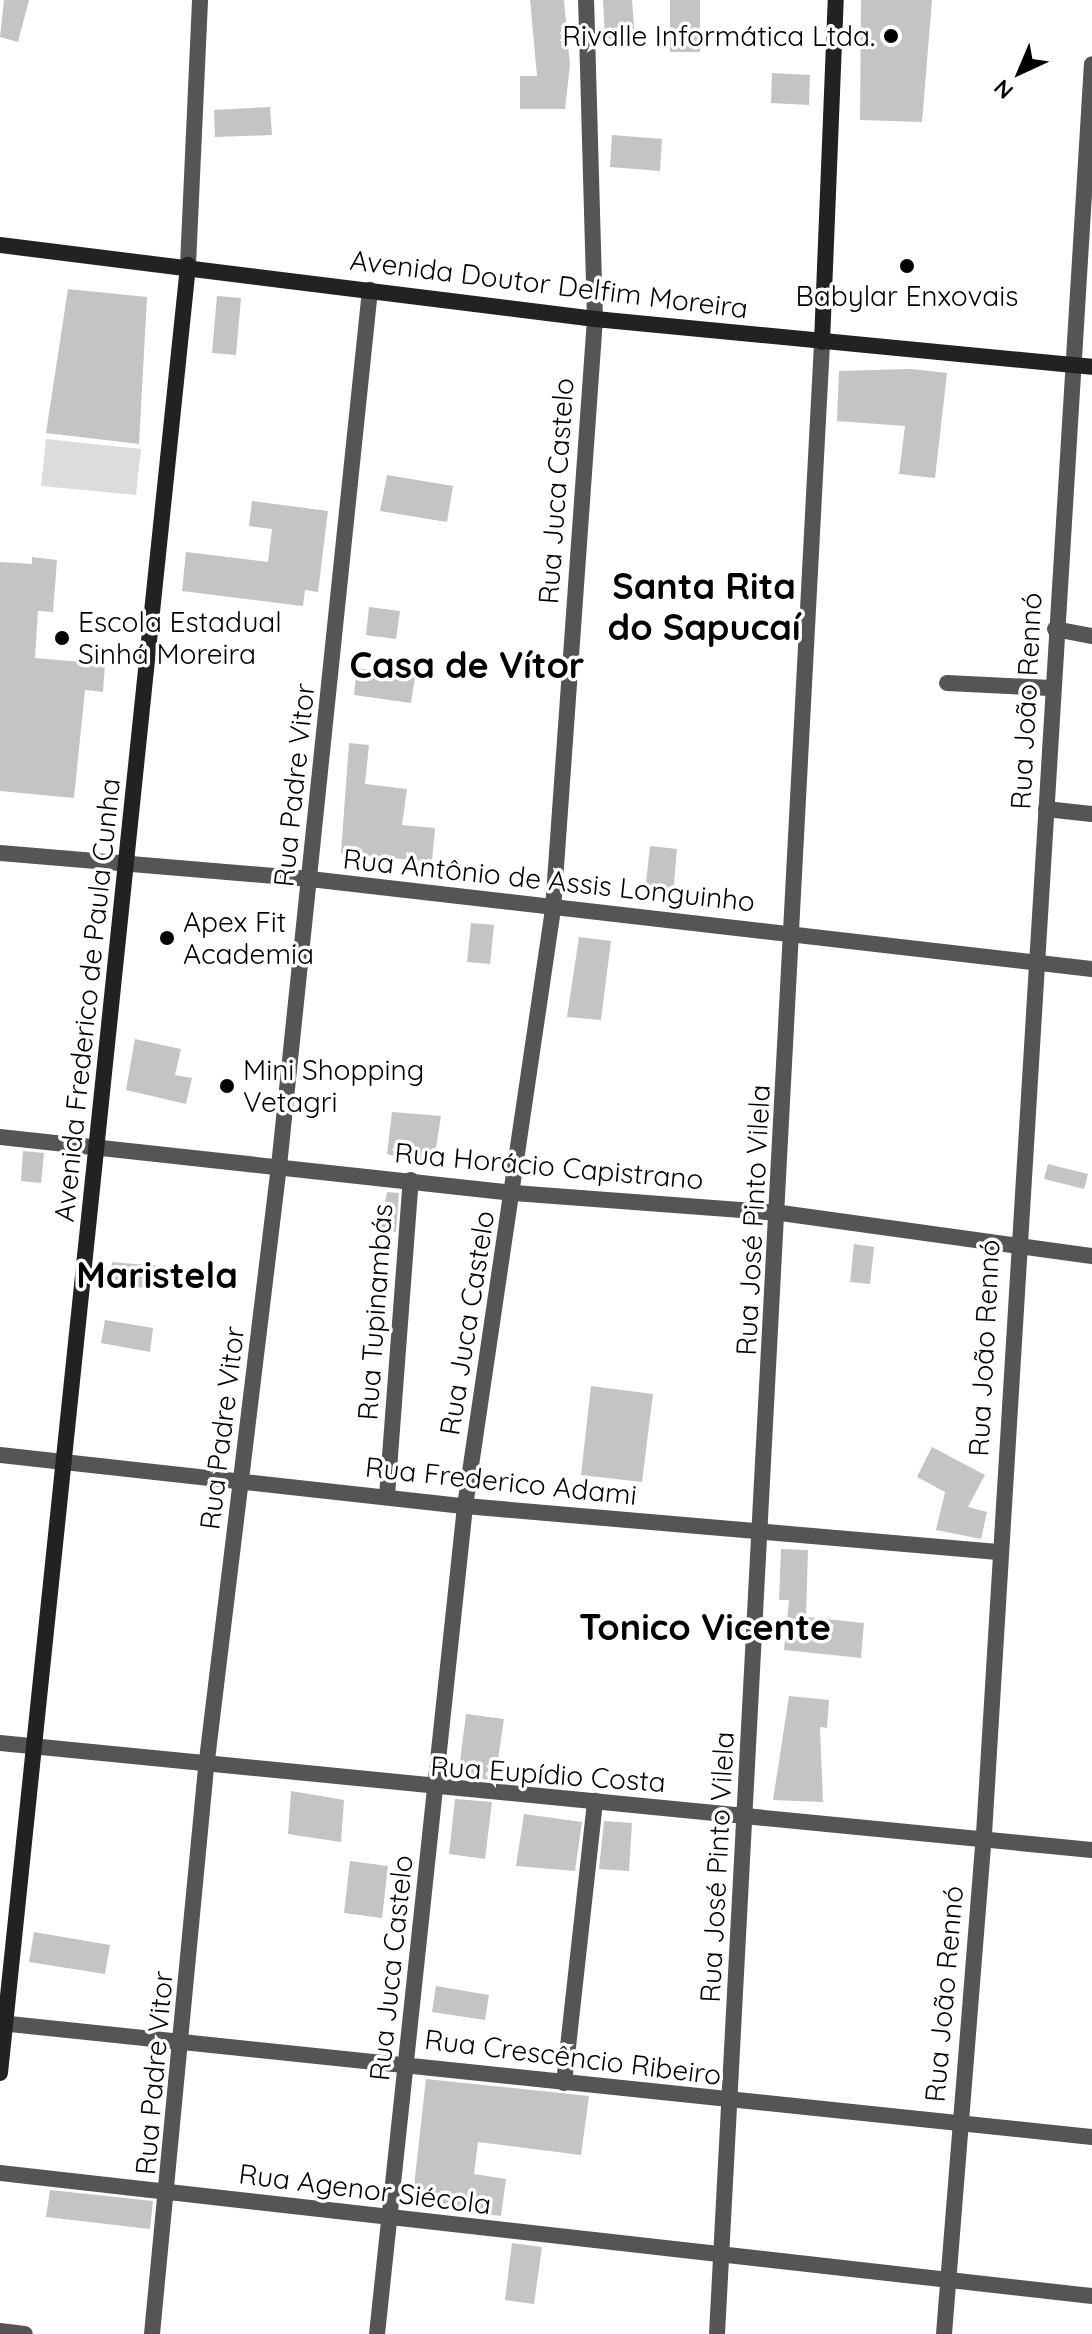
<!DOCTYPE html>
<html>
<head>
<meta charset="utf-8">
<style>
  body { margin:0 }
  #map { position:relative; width:1092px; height:2334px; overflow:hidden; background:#fff; font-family:Quicksand,sans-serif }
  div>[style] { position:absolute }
  .green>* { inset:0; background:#dcdcdc }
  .building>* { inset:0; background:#c4c4c4 }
  .street>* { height:16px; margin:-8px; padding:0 8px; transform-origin:8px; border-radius:8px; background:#555 }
  .secondary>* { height:16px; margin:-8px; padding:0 8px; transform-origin:8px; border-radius:8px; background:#222 }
  .dots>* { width:22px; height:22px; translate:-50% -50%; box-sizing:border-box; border:4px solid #fff; border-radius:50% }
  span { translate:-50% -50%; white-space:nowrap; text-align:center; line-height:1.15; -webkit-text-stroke:7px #fff; paint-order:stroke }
  .poi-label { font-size:28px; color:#000 }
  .right { translate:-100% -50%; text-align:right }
  .left { translate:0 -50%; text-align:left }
  .street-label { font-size:28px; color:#000 }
  .district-label { font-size:36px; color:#000; font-weight:700 }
  .north { position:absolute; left:980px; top:32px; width:80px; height:80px; -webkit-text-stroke:6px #fff; paint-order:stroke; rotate:224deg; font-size:22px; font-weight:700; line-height:32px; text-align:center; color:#000 }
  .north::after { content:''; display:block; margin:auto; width:28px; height:36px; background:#000; clip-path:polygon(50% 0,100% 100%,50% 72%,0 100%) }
</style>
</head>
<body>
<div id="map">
  <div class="green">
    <i style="clip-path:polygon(46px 439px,141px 449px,136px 495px,41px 486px)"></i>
  </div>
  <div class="building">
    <i style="clip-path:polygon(4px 0,29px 0,18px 42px,0 37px)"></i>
    <i style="clip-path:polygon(530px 0,564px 0,570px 65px,565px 109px,520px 109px,520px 76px,537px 76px)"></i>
    <i style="clip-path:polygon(603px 0,632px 0,635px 38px,605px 39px)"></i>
    <i style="clip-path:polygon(670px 0,700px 0,700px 52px,670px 52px)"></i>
    <i style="clip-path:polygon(861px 0,932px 0,922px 122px,860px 120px)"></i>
    <i style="clip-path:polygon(772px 73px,810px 75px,809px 105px,771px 103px)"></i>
    <i style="clip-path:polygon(270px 107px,272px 135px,215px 137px,214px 110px)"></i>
    <i style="clip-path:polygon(612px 135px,662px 139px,660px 171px,610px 167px)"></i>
    <i style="clip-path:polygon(68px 289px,147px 297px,139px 444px,46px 433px)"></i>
    <i style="clip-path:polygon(217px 296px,241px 298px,236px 355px,212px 353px)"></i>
    <i style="clip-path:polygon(911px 369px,947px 373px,935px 478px,899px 474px,905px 426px,837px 421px,839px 371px)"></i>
    <i style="clip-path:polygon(387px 475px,453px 486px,447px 522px,380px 511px)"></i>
    <i style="clip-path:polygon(252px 501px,328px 511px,318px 592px,305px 590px,303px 606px,182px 591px,186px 552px,268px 562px,272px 529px,249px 526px)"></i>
    <i style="clip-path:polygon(32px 557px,57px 560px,53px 612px,38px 611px,35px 658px,105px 664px,103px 692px,85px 690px,74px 798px,0 791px,0 562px,32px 564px)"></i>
    <i style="clip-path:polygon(369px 607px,400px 611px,396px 639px,366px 635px)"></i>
    <i style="clip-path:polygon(357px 668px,415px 677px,411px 703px,354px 695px)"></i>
    <i style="clip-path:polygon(349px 743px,369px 745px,365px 784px,407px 789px,402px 825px,435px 828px,432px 862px,341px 853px)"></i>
    <i style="clip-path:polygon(650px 846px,677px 849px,673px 895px,645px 892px)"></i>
    <i style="clip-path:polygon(471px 923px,494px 925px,490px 964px,467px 962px)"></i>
    <i style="clip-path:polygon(579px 937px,611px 941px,601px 1020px,567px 1017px)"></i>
    <i style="clip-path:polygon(135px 1039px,181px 1049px,175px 1075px,192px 1078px,186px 1104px,126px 1090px)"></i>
    <i style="clip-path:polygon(392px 1112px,441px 1116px,433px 1167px,387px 1154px)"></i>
    <i style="clip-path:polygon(23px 1151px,44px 1153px,41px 1183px,21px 1181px)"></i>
    <i style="clip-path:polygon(1048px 1164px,1088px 1174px,1084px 1189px,1044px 1179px)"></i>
    <i style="clip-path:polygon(387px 1192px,399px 1193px,396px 1232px,380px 1230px)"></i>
    <i style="clip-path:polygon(854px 1244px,874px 1247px,870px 1284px,850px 1282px)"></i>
    <i style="clip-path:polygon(112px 1262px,159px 1266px,157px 1289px,111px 1285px)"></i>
    <i style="clip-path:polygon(105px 1320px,153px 1328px,150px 1352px,101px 1343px)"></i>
    <i style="clip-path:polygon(591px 1386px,653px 1394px,642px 1482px,581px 1475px)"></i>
    <i style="clip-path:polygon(932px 1447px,985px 1475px,968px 1507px,987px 1512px,981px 1539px,936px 1530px,945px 1492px,917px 1477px)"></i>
    <i style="clip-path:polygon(781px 1549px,808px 1550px,806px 1617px,864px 1623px,861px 1658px,784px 1650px,789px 1600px,779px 1600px)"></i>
    <i style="clip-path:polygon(789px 1696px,829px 1700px,827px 1728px,820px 1727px,823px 1802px,773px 1800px)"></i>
    <i style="clip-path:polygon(466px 1714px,504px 1719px,495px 1780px,458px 1777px)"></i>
    <i style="clip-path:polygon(291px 1791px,344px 1800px,341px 1842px,288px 1834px)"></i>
    <i style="clip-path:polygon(455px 1799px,492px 1802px,485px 1859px,449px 1854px)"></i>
    <i style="clip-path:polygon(524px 1814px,582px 1822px,575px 1871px,516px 1866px)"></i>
    <i style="clip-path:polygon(604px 1821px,632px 1823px,629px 1871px,599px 1869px)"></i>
    <i style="clip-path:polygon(350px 1861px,388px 1866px,382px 1918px,344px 1913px)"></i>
    <i style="clip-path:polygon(34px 1932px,110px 1945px,105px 1974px,29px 1962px)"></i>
    <i style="clip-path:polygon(436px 1986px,489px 1995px,485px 2020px,432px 2012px)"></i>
    <i style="clip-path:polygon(426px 2079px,589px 2096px,581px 2155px,478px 2142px,474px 2174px,506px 2179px,501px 2216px,412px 2204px)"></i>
    <i style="clip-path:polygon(50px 2190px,153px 2201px,150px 2229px,46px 2217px)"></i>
    <i style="clip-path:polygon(512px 2243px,542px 2247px,534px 2304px,505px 2300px)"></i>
  </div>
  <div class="street">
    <i style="left:188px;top:265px;width:265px;rotate:-87.4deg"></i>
    <i style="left:1055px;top:629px;width:38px;rotate:11deg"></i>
    <i style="left:947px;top:683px;width:104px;rotate:2.8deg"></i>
    <i style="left:1046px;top:809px;width:46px;rotate:6.2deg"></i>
    <i style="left:0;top:853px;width:311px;rotate:4.8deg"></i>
    <i style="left:310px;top:879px;width:787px;rotate:6.57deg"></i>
    <i style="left:0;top:1137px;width:517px;rotate:6.22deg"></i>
    <i style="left:514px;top:1193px;width:268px;rotate:4.3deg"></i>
    <i style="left:781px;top:1213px;width:314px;rotate:7.9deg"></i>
    <i style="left:0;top:1455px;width:468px;rotate:6.3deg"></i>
    <i style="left:465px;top:1506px;width:535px;rotate:4.93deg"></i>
    <i style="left:387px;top:1496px;width:317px;rotate:-85.7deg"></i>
    <i style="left:0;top:1743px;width:1097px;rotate:5.6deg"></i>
    <i style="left:0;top:2023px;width:1098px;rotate:5.96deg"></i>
    <i style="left:564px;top:2083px;width:284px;rotate:-83.7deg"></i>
    <i style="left:0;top:2173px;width:1099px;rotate:6.43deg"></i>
    <i style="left:0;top:2331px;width:25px;rotate:7deg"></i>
    <i style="left:152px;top:2334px;width:569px;rotate:-84.55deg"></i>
    <i style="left:206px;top:1768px;width:606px;rotate:-83.09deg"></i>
    <i style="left:279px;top:1166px;width:881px;rotate:-84.07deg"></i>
    <i style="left:377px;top:2334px;width:833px;rotate:-83.93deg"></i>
    <i style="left:465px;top:1506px;width:603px;rotate:-81.61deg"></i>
    <i style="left:553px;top:909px;width:591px;rotate:-85.93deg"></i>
    <i style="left:595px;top:319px;width:319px;rotate:-91.6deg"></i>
    <i style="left:717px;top:2334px;width:1995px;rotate:-86.98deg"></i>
    <i style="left:944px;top:2334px;width:502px;rotate:-85.43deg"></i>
    <i style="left:984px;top:1834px;width:1773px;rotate:-86.51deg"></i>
  </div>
  <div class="secondary">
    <i style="left:0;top:245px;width:600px;rotate:7.09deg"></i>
    <i style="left:595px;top:319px;width:499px;rotate:5.5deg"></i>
    <i style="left:822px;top:342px;width:342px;rotate:-87.7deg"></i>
    <i style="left:0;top:2073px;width:1818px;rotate:-84.06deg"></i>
  </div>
  <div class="dots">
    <i style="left:891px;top:36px;background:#000"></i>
    <i style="left:907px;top:266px;background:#000"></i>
    <i style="left:62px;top:638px;background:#000"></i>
    <i style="left:167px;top:938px;background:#000"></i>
    <i style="left:227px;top:1086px;background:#000"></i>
  </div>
  <div class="poi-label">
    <span class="right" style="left:875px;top:36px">Rivalle Informática Ltda.</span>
    <span style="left:907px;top:296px">Babylar Enxovais</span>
    <span class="left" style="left:78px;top:638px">Escola Estadual<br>Sinhá Moreira</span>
    <span class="left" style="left:183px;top:938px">Apex Fit<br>Academia</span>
    <span class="left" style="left:243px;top:1086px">Mini Shopping<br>Vetagri</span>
  </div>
  <div class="street-label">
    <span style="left:549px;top:284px;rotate:7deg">Avenida Doutor Delfim Moreira</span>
    <span style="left:556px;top:491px;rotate:-86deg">Rua Juca Castelo</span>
    <span style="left:1026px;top:701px;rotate:-87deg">Rua João Rennó</span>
    <span style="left:294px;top:785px;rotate:-84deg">Rua Padre Vitor</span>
    <span style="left:549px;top:880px;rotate:6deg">Rua Antônio de Assis Longuinho</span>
    <span style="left:87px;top:1000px;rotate:-84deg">Avenida Frederico de Paula Cunha</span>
    <span style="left:549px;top:1166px;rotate:5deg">Rua Horácio Capistrano</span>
    <span style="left:753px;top:1220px;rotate:-87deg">Rua José Pinto Vilela</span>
    <span style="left:375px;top:1312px;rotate:-86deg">Rua Tupinambás</span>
    <span style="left:467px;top:1323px;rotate:-81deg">Rua Juca Castelo</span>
    <span style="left:984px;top:1348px;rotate:-87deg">Rua João Rennó</span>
    <span style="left:222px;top:1428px;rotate:-83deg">Rua Padre Vitor</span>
    <span style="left:501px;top:1481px;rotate:6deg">Rua Frederico Adami</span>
    <span style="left:548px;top:1774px;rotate:4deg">Rua Eupídio Costa</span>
    <span style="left:717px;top:1867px;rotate:-87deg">Rua José Pinto Vilela</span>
    <span style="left:391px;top:1968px;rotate:-84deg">Rua Juca Castelo</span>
    <span style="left:944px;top:1994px;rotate:-85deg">Rua João Rennó</span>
    <span style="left:573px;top:2057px;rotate:7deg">Rua Crescêncio Ribeiro</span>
    <span style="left:154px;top:2073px;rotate:-85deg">Rua Padre Vitor</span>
    <span style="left:365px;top:2189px;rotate:7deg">Rua Agenor Siécola</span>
  </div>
  <div class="district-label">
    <span style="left:704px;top:606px">Santa Rita<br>do Sapucaí</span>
    <span style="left:467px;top:665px">Casa de Vítor</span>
    <span style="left:157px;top:1275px">Maristela</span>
    <span style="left:705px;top:1627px">Tonico Vicente</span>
  </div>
  <div class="north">N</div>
</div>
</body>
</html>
